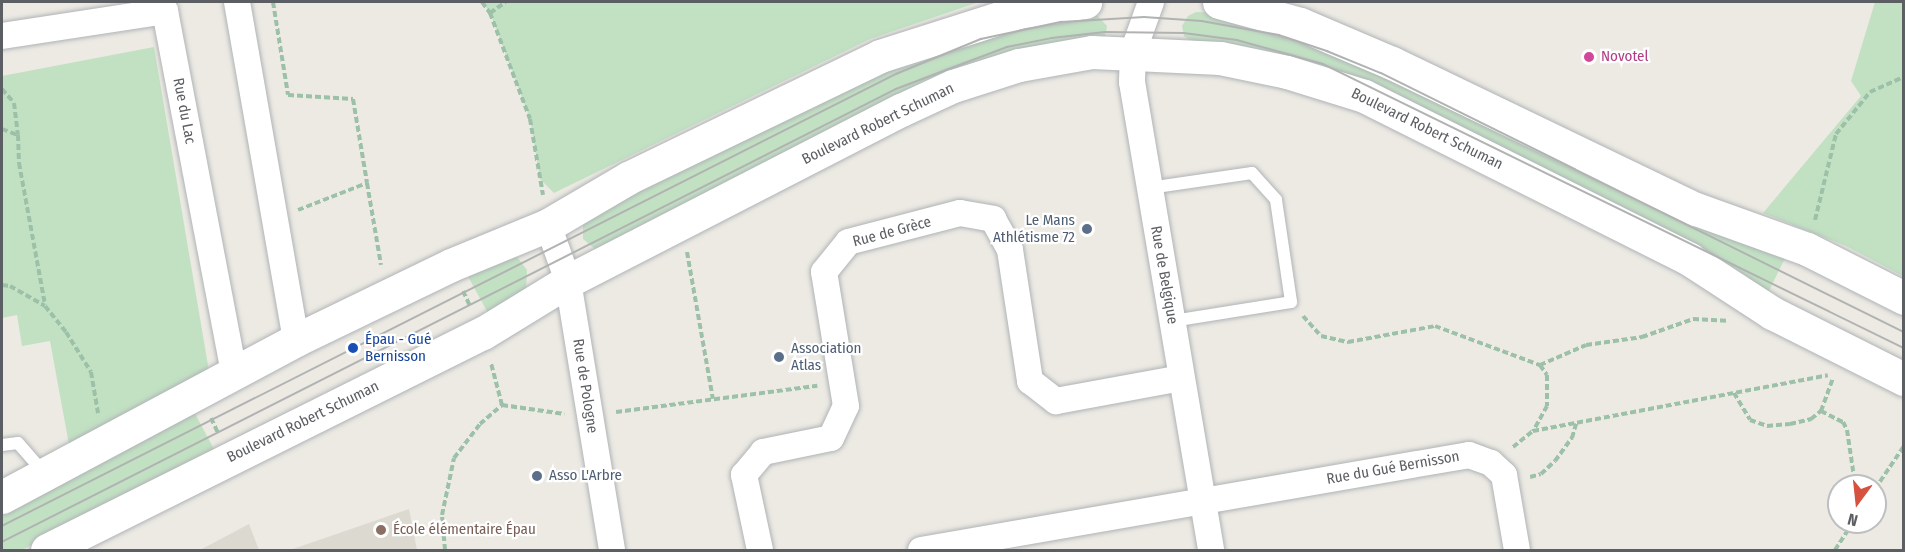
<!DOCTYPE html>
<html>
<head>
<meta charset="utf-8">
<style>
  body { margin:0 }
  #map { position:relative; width:1905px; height:552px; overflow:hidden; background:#eceae3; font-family:"Fira Sans Condensed",sans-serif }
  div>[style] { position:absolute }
  .education>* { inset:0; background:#dcd9d1 }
  .green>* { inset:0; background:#c2e1c3 }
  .path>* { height:4px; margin-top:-2px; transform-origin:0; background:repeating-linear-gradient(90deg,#9cc1a8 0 6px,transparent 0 9px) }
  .roads { filter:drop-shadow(0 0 2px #b0b3b7) drop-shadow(0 0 2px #b0b3b7) }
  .lane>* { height:12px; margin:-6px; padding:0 6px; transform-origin:6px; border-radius:6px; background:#fff }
  .street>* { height:26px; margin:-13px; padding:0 13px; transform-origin:13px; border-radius:13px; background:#fff }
  .secondary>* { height:33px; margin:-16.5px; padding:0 16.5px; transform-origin:16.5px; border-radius:16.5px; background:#fff }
  .tram>* { height:1.5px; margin:-0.75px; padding:0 0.75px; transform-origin:0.75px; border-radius:0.75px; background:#b1b2b2 }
  .dots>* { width:16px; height:16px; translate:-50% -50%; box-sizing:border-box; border:3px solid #fff; border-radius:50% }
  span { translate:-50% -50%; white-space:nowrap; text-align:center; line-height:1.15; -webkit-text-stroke:4.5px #fff; paint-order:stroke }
  .hotel-label { font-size:15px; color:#b23c85 }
  .left { translate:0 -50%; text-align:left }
  .street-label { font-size:15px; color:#5b5e62 }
  .service-label { font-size:15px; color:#4e5e75 }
  .right { translate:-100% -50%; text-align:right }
  .transit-label { font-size:15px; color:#164399 }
  .education-label { font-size:15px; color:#785e54 }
  .frame { position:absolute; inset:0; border:3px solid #5b5e62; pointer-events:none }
  .north { position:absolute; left:1827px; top:474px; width:60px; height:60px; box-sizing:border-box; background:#fff; border:2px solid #bdbfc0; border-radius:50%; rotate:195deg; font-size:16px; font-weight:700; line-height:24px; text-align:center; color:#5b5e62 }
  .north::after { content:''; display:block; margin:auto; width:21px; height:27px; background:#d6513f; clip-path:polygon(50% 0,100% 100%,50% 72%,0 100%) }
</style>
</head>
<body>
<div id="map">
  <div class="education">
    <i style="clip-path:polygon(409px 509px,417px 550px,290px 550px)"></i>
    <i style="clip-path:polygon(249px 524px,259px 550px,200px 550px)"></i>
  </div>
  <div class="green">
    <i style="clip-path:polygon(482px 2px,979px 2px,870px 39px,554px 193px,540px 179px,530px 119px,490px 13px)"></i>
    <i style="clip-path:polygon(1875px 2px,1903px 2px,1903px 276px,1846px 246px,1763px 213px,1861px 96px,1851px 81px)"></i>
    <i style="clip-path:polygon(1196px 12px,1222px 13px,1271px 23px,1787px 254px,1765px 299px,1691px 249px,1191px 41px,1184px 36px,1182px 26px,1188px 16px)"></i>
    <i style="clip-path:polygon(1096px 14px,1107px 26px,1105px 37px,595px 249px,583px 239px,583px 220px,777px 118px,956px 42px,1026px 21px)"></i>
    <i style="clip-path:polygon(154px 47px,211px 383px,70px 450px,50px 341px,22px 346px,17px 315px,2px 318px,2px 76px)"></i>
    <i style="clip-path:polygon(504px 255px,517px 257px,527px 270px,526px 291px,488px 313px,465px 271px)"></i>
    <i style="clip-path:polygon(192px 408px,215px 451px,22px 550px,2px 550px,2px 509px)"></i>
  </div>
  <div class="path">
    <i style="left:273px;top:2px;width:94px;rotate:80.8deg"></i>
    <i style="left:288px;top:95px;width:65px;rotate:3.5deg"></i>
    <i style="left:353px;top:99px;width:85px;rotate:80.5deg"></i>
    <i style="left:482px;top:2px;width:14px;rotate:54deg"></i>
    <i style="left:490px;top:13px;width:113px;rotate:69.3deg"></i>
    <i style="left:530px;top:119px;width:77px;rotate:80.3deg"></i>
    <i style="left:490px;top:13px;width:19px;rotate:-35deg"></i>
    <i style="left:2px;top:89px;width:18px;rotate:49deg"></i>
    <i style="left:14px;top:103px;width:32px;rotate:83deg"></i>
    <i style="left:2px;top:129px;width:17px;rotate:21deg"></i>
    <i style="left:18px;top:135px;width:28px;rotate:88deg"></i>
    <i style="left:19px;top:163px;width:144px;rotate:79.6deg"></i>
    <i style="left:298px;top:210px;width:74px;rotate:-21.4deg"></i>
    <i style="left:367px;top:183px;width:83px;rotate:80.3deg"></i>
    <i style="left:1815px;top:220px;width:89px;rotate:-76.3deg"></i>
    <i style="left:1836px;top:134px;width:54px;rotate:-51deg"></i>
    <i style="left:1870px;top:92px;width:37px;rotate:-24deg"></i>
    <i style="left:687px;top:252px;width:149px;rotate:80deg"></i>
    <i style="left:2px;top:285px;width:8px;rotate:7deg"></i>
    <i style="left:10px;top:286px;width:40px;rotate:29.7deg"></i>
    <i style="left:45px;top:306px;width:33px;rotate:51deg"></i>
    <i style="left:66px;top:332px;width:47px;rotate:58deg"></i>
    <i style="left:91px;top:372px;width:42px;rotate:80.3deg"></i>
    <i style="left:463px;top:291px;width:17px;rotate:65deg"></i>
    <i style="left:1303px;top:316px;width:27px;rotate:48deg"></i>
    <i style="left:1321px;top:336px;width:28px;rotate:13deg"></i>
    <i style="left:1348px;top:342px;width:88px;rotate:-10.4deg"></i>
    <i style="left:1435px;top:326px;width:112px;rotate:20.4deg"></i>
    <i style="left:1540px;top:365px;width:12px;rotate:55deg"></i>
    <i style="left:1547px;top:375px;width:31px;rotate:90deg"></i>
    <i style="left:1547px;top:406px;width:29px;rotate:119deg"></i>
    <i style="left:1540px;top:365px;width:50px;rotate:-23.5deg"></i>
    <i style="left:1586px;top:345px;width:57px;rotate:-8.1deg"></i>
    <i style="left:1642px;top:337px;width:54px;rotate:-19.4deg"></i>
    <i style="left:1693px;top:319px;width:34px;rotate:3deg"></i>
    <i style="left:1734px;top:393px;width:31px;rotate:59deg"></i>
    <i style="left:1750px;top:420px;width:18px;rotate:19deg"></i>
    <i style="left:1767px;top:426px;width:23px;rotate:-5deg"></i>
    <i style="left:1790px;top:424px;width:22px;rotate:-13deg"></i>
    <i style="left:1811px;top:419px;width:13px;rotate:-39deg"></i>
    <i style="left:1821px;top:411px;width:35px;rotate:-70deg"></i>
    <i style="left:502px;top:405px;width:63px;rotate:8.3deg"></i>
    <i style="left:1821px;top:411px;width:25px;rotate:27deg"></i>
    <i style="left:1843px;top:422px;width:9px;rotate:63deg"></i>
    <i style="left:1847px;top:430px;width:48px;rotate:81.5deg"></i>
    <i style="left:1854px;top:477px;width:13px;rotate:45deg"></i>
    <i style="left:616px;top:412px;width:203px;rotate:-7.4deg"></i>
    <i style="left:211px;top:418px;width:17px;rotate:65deg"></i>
    <i style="left:1513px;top:447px;width:26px;rotate:-39deg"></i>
    <i style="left:1533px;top:431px;width:300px;rotate:-10.7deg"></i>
    <i style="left:1530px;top:477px;width:11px;rotate:-15deg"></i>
    <i style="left:1541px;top:474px;width:19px;rotate:-43deg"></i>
    <i style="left:1555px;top:461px;width:29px;rotate:-54deg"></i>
    <i style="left:1572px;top:438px;width:15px;rotate:-74deg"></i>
    <i style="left:1875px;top:489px;width:52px;rotate:-56deg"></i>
    <i style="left:445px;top:550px;width:35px;rotate:-95deg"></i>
    <i style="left:442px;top:515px;width:58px;rotate:-78.1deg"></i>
    <i style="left:454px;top:458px;width:43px;rotate:-52.6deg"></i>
    <i style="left:480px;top:424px;width:29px;rotate:-41deg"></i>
    <i style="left:502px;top:405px;width:43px;rotate:-104.7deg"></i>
    <i style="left:1835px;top:550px;width:33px;rotate:-57deg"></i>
  </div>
  <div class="roads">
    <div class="lane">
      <i style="left:1149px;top:188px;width:104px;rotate:-8.3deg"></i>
      <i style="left:1252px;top:173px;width:36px;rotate:48deg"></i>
      <i style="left:1276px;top:200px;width:103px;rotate:81.6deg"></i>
      <i style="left:1291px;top:302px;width:121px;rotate:170.9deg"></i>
      <i style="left:2px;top:445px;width:16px;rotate:-7deg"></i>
      <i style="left:18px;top:443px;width:41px;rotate:48.9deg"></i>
    </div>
    <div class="street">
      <i style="left:237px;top:2px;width:343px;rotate:80.1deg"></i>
      <i style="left:1151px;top:2px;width:53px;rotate:109.8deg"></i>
      <i style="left:1133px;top:52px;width:30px;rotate:92deg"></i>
      <i style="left:1132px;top:82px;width:475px;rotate:80.4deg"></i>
      <i style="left:2px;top:36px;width:165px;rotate:-8.7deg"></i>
      <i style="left:165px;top:11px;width:369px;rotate:79.2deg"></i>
      <i style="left:548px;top:225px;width:59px;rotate:70.3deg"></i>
      <i style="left:568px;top:281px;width:273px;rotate:80.7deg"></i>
      <i style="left:760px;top:550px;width:77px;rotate:-102deg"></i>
      <i style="left:744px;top:475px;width:30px;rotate:-50deg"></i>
      <i style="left:763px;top:452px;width:69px;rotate:-11.6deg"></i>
      <i style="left:831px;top:438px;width:35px;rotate:-65deg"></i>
      <i style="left:846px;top:406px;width:136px;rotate:-99.3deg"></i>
      <i style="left:824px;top:272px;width:38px;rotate:-51deg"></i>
      <i style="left:848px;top:242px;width:116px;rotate:-14.5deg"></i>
      <i style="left:960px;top:213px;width:34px;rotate:10deg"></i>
      <i style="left:993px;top:219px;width:35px;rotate:61deg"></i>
      <i style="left:1010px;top:250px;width:133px;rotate:81.3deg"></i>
      <i style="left:1030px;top:381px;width:33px;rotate:38deg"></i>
      <i style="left:1056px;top:401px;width:127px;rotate:-10.4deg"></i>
      <i style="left:921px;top:550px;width:556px;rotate:-9.83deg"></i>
      <i style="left:1469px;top:455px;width:23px;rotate:20deg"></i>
      <i style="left:1491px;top:463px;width:18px;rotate:43deg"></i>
      <i style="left:1504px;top:475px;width:76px;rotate:80.2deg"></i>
    </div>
    <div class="secondary">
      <i style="left:1219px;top:2px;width:84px;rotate:15.2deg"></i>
      <i style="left:1300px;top:24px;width:100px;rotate:23deg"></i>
      <i style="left:1392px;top:63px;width:337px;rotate:25.7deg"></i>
      <i style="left:1696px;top:209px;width:118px;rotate:19.8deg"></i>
      <i style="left:1807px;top:249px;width:109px;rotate:26.8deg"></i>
      <i style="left:2px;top:497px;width:333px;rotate:-28.1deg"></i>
      <i style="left:296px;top:340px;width:172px;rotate:-25.8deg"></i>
      <i style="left:451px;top:265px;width:105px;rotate:-22.4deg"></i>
      <i style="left:548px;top:225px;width:93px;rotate:-30.4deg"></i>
      <i style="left:628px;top:178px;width:280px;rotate:-25.8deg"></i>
      <i style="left:880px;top:56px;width:145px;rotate:-17.7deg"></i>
      <i style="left:1018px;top:12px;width:68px;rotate:-8.5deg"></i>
      <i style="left:47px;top:550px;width:487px;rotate:-26.5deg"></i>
      <i style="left:483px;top:333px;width:100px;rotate:-31.5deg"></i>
      <i style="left:568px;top:281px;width:374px;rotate:-27.2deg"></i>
      <i style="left:901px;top:110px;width:57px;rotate:-24.8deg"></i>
      <i style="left:953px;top:86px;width:69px;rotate:-17.7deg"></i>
      <i style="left:1019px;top:65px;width:74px;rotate:-10.1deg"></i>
      <i style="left:1092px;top:52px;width:128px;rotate:2.7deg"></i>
      <i style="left:1220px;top:58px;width:68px;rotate:11.8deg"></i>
      <i style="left:1287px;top:72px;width:81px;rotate:17.3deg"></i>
      <i style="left:1364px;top:96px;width:364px;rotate:26.6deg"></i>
      <i style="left:1689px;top:259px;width:99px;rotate:33deg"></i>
      <i style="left:1772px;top:313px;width:148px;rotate:26.6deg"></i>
    </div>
  </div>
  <div class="tram">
    <i style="left:2px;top:526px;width:1002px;rotate:-26.82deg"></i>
    <i style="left:896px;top:74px;width:92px;rotate:-22.4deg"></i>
    <i style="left:981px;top:39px;width:82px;rotate:-12deg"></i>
    <i style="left:1061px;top:22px;width:83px;rotate:-3.4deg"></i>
    <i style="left:1144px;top:17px;width:58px;rotate:3.9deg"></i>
    <i style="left:1202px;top:21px;width:78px;rotate:10.3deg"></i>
    <i style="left:1279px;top:35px;width:51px;rotate:18.4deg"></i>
    <i style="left:1327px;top:51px;width:58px;rotate:22.2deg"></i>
    <i style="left:1381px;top:73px;width:584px;rotate:26.35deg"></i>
    <i style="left:2px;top:542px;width:1002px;rotate:-26.87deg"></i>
    <i style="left:896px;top:89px;width:119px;rotate:-20.7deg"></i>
    <i style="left:1007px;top:47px;width:46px;rotate:-11.3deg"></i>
    <i style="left:1052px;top:38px;width:53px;rotate:-6.5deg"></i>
    <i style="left:1105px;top:32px;width:79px;rotate:0.7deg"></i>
    <i style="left:1184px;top:33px;width:53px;rotate:7.5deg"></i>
    <i style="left:1237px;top:40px;width:89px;rotate:15.6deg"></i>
    <i style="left:1323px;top:64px;width:647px;rotate:26.05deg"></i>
  </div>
  <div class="dots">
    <i style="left:1589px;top:57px;background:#d1479c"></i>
    <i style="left:1087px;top:229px;background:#5c6f8a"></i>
    <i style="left:353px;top:348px;background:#1a4fb4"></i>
    <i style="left:779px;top:357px;background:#5c6f8a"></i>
    <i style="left:537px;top:476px;background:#5c6f8a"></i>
    <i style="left:381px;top:530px;background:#8d6e63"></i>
  </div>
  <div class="hotel-label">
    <span class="left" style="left:1601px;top:57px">Novotel</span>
  </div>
  <div class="street-label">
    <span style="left:184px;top:111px;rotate:79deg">Rue du Lac</span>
    <span style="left:878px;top:124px;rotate:-26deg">Boulevard Robert Schuman</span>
    <span style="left:1427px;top:129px;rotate:26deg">Boulevard Robert Schuman</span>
    <span style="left:892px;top:232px;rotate:-15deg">Rue de Grèce</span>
    <span style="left:1164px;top:275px;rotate:80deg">Rue de Belgique</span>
    <span style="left:585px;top:386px;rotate:81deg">Rue de Pologne</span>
    <span style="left:303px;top:422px;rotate:-26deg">Boulevard Robert Schuman</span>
    <span style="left:1393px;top:468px;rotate:-10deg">Rue du Gué Bernisson</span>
  </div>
  <div class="service-label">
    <span class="right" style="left:1075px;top:229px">Le Mans<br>Athlétisme 72</span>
    <span class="left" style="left:791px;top:357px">Association<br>Atlas</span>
    <span class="left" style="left:549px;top:476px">Asso L'Arbre</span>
  </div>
  <div class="transit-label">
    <span class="left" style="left:365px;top:348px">Épau - Gué<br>Bernisson</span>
  </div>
  <div class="education-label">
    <span class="left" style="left:393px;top:530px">École élémentaire Épau</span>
  </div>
  <div class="frame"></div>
  <div class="north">N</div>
</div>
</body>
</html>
